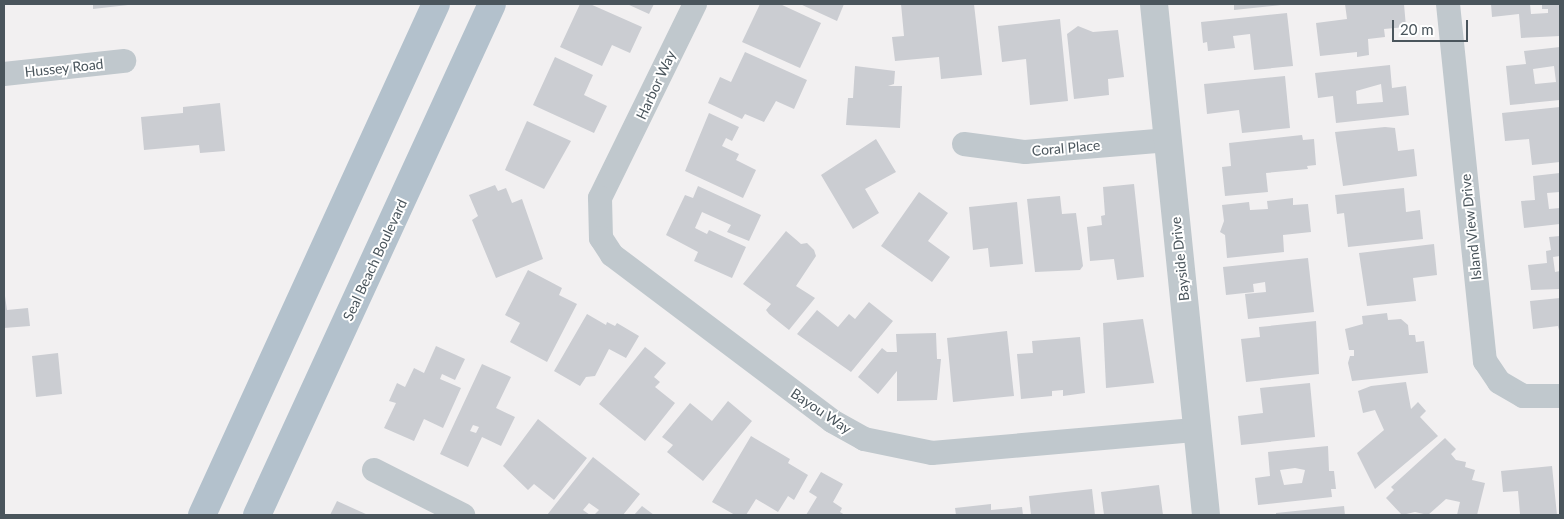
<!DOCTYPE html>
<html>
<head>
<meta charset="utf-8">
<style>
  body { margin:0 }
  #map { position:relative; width:1564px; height:519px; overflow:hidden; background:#f2f0f1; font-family:Lato,sans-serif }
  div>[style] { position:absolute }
  .building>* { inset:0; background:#cbcdd2 }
  .minor>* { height:24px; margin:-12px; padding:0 12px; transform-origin:12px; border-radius:12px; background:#c0c8cd }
  .tertiary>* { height:28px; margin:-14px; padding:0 14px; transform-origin:14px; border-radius:14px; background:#c0c8cd }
  .primary>* { height:28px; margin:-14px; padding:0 14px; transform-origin:14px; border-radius:14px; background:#b3c1cc }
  span { translate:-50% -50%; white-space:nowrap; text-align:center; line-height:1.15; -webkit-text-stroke:4px #fff; paint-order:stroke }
  .street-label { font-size:14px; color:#4a555c }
  .frame { position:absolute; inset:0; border:5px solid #4a555c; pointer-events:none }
  .scale { position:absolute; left:1392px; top:20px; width:76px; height:22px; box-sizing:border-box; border:2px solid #4a555c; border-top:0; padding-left:6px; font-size:15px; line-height:18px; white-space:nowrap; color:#4a555c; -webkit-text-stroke:4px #fff; paint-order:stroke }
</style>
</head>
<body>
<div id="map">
  <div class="building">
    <i style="clip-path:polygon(93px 4px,127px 4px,128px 5px,93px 9px)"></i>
    <i style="clip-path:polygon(580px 4px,590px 4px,642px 27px,630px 53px,612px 45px,602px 66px,560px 47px)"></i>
    <i style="clip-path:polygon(627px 4px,654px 4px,649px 14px)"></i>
    <i style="clip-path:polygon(760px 4px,780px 4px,821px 23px,800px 68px,742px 42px)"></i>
    <i style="clip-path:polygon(800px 4px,844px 4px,837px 21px)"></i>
    <i style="clip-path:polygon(901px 4px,974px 4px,982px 75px,941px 79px,939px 57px,895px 61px,892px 37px,904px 36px)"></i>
    <i style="clip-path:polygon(1234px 4px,1281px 4px,1281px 5px,1234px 10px)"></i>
    <i style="clip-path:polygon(1345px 4px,1404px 4px,1406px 27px,1384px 29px,1385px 37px,1368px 39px,1369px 55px,1357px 57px,1357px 52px,1320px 56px,1316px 23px,1347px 19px)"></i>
    <i style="clip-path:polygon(1491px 4px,1530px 4px,1531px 14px,1548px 13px,1548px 9px,1542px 9px,1542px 4px,1560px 4px,1560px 36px,1521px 38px,1519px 14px,1492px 17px)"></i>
    <i style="clip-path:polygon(1287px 13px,1293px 66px,1254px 70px,1250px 34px,1233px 36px,1235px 48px,1208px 51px,1207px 42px,1203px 43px,1201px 22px)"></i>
    <i style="clip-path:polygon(1060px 19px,1068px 101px,1030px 105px,1026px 59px,1002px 62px,998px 26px)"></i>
    <i style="clip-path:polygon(1078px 26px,1093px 32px,1118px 30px,1124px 77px,1108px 79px,1109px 95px,1074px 99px,1067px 34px)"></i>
    <i style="clip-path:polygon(evenodd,1560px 47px,1560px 100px,1510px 105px,1506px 66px,1526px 64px,1524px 51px,1560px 47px,1554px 66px,1556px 82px,1535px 84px,1533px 69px,1554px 66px)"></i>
    <i style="clip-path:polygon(745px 52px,807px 80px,794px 109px,776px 101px,764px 122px,745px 114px,742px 119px,708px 103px,720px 77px,731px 82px)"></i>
    <i style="clip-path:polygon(555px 57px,593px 75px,584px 95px,607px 106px,594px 133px,533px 105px)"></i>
    <i style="clip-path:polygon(evenodd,1390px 65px,1392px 88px,1406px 86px,1409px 115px,1336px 123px,1333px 96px,1318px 98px,1315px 73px,1390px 65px,1381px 84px,1383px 102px,1357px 104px,1356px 91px,1381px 84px)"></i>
    <i style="clip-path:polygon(855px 66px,895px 71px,894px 84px,888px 86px,902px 86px,900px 128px,846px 125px,848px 98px,853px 98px)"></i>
    <i style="clip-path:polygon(1285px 76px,1290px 128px,1242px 133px,1239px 110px,1207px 114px,1204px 84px)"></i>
    <i style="clip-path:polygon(220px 103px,225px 151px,200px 153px,199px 145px,144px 150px,141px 117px,183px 113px,183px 107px)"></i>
    <i style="clip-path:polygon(1560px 107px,1560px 162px,1532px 165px,1529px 139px,1505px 141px,1502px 113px)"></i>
    <i style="clip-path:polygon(709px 113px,739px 127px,732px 141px,726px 138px,722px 146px,739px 154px,736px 160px,756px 170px,743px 198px,685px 171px)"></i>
    <i style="clip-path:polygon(527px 121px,571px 141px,544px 189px,505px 170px)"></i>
    <i style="clip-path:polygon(1385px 127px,1395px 128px,1398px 151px,1414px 149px,1417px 176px,1343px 186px,1335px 132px)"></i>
    <i style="clip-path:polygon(1302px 135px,1303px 140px,1314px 139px,1316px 165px,1307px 166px,1308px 169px,1266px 173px,1268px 192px,1225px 196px,1222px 167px,1231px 166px,1229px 143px)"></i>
    <i style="clip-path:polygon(876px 139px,896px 172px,865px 189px,879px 213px,853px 229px,821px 175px)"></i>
    <i style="clip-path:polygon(1560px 173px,1560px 192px,1547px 193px,1549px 209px,1560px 208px,1560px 224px,1524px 228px,1521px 201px,1535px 200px,1533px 176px)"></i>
    <i style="clip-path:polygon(1134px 184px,1144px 277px,1117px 280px,1114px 259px,1090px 261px,1087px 227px,1102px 225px,1101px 216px,1105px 215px,1103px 187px)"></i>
    <i style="clip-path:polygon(495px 185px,498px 191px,506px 188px,512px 203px,522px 199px,543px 259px,496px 278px,472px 220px,478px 216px,469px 195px)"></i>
    <i style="clip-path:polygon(698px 186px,761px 215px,749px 241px,727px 232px,731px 225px,702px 212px,695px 228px,707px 234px,709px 230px,746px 247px,732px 278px,694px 261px,698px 252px,666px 235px,685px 195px,693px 198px)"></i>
    <i style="clip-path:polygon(1404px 188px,1406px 212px,1420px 210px,1423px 239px,1348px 247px,1344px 213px,1337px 214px,1335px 195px)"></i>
    <i style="clip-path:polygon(919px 192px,948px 213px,928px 241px,950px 257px,932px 282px,881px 246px)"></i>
    <i style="clip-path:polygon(1060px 196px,1062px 214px,1076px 213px,1083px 266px,1080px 270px,1035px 272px,1027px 199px)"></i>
    <i style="clip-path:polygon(1293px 198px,1293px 205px,1308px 204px,1311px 232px,1283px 235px,1284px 252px,1227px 258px,1225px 235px,1220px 232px,1224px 221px,1222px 205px,1249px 202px,1250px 210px,1268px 209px,1267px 201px)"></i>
    <i style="clip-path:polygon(1017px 202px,1023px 264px,990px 267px,988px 248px,973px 250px,969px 207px)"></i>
    <i style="clip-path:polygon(786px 231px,801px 244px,807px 243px,814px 250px,816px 256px,796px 286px,815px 298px,789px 330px,769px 314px,766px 310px,771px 304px,743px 284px)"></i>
    <i style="clip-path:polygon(1560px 236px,1560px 256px,1553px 257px,1555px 272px,1560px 271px,1560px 289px,1531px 290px,1528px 265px,1547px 263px,1546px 251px,1551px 250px,1549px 237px)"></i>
    <i style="clip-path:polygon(1434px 244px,1437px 275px,1413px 278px,1416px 301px,1367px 306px,1359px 253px)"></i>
    <i style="clip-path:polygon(1308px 258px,1314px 312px,1248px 319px,1245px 294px,1266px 292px,1265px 282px,1253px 284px,1254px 292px,1226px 295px,1223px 267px)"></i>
    <i style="clip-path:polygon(528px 270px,562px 288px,559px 295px,577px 304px,547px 362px,510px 342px,520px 323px,505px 315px)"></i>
    <i style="clip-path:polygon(5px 296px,7px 310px,28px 308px,30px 326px,4px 328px)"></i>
    <i style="clip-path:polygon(1560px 298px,1560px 335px,1558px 326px,1533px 329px,1530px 301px)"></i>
    <i style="clip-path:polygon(869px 302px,893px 321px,851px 372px,797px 334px,817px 310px,838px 327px,849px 314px,855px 319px)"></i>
    <i style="clip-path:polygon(1387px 313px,1388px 320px,1401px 319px,1408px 325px,1409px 335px,1415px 335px,1416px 342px,1424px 341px,1428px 373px,1352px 381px,1348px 363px,1350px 356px,1354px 356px,1354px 350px,1349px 350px,1345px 329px,1363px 324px,1362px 316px)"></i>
    <i style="clip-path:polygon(587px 314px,606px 325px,607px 322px,615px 326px,617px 323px,639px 336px,626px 358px,609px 349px,595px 376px,586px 377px,580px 386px,554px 371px)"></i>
    <i style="clip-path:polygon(1143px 319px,1154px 383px,1106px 388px,1103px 323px)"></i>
    <i style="clip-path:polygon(1316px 321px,1319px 374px,1246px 382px,1241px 339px,1260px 337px,1259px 327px)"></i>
    <i style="clip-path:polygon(1007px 331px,1014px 396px,953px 402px,947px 338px)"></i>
    <i style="clip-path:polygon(936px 333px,937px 359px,941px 359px,937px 400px,897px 401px,897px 371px,878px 394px,858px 377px,882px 348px,887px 352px,897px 352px,896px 334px)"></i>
    <i style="clip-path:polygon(1080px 337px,1085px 393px,1063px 396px,1063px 390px,1052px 391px,1052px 396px,1021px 399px,1017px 354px,1033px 353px,1032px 341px)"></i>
    <i style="clip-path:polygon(436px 346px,465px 359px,455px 380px,442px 374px,440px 379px,461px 388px,443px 428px,424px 419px,414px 441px,384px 428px,396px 403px,389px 401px,397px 383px,405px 387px,414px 368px,424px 373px)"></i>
    <i style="clip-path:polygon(645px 347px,666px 363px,654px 377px,660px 382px,655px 387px,675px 403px,645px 441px,599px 404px)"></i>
    <i style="clip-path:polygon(58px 353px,62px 394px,36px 397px,32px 356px)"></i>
    <i style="clip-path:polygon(evenodd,482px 364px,511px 377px,496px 408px,515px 417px,501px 446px,482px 437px,468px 467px,440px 454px,482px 364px,473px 425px,479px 427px,476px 433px,470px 431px,473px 425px)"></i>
    <i style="clip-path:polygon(1406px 382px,1411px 409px,1418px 402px,1426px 411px,1420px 417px,1438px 436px,1375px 489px,1357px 453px,1384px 430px,1375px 410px,1363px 413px,1358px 391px,1371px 386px)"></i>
    <i style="clip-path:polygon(1310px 383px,1315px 437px,1241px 445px,1238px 416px,1263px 413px,1260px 388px)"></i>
    <i style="clip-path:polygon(728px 401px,752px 421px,703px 481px,667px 452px,673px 445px,662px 437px,690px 403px,712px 421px)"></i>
    <i style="clip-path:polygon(538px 419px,587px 458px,554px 500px,534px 484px,528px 490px,503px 466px)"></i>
    <i style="clip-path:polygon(751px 436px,790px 459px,788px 463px,808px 475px,794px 500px,788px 496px,778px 512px,756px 499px,746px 515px,735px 515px,712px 502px)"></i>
    <i style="clip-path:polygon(1445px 438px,1456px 449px,1451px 454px,1456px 460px,1466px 462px,1465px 467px,1475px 470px,1472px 480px,1485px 483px,1477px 515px,1457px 515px,1460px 502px,1446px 499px,1428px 515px,1415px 512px,1402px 515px,1386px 498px,1394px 490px,1391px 487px)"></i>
    <i style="clip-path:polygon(evenodd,1328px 446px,1329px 471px,1334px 471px,1336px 489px,1331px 489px,1332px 497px,1258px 505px,1255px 478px,1270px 476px,1268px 452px,1328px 446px,1295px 468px,1305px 470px,1302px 483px,1284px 485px,1280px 470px,1295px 468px)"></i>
    <i style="clip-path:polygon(593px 457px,640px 494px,623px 515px,594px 515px,599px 510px,589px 503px,583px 510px,590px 515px,547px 515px)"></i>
    <i style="clip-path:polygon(1552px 466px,1557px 515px,1520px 514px,1518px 491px,1503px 492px,1501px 471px)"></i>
    <i style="clip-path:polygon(821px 472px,843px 484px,833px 502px,842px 508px,840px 512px,845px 515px,806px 515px,817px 497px,809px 492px)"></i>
    <i style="clip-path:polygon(1159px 485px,1163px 515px,1104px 515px,1101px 492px)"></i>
    <i style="clip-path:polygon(1092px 489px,1095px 515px,1031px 515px,1029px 496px)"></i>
    <i style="clip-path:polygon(337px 501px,368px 515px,330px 515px)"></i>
    <i style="clip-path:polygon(991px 504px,991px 510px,1022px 507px,1023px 515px,956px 515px,955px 508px)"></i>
    <i style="clip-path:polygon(642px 506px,654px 515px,634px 515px)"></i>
    <i style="clip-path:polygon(1344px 506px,1345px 515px,1276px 515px,1276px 513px)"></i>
  </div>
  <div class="minor">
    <i style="left:695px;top:4px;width:216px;rotate:116.1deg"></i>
    <i style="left:600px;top:198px;width:40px;rotate:88.6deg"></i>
    <i style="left:601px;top:238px;width:20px;rotate:57deg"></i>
    <i style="left:612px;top:255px;width:276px;rotate:37deg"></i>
    <i style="left:832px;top:421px;width:37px;rotate:29deg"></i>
    <i style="left:864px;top:439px;width:69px;rotate:11.6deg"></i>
    <i style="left:932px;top:453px;width:266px;rotate:-5deg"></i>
    <i style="left:1448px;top:4px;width:359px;rotate:84.1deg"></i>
    <i style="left:1485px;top:361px;width:25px;rotate:56deg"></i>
    <i style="left:1499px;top:382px;width:28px;rotate:30deg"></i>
    <i style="left:1523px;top:396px;width:37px"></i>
    <i style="left:4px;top:74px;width:121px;rotate:-6.2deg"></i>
    <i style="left:964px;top:144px;width:62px;rotate:7.5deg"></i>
    <i style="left:1025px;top:152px;width:144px;rotate:-4.8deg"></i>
    <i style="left:374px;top:470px;width:100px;rotate:26.8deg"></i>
  </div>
  <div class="tertiary">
    <i style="left:1154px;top:4px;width:514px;rotate:84.19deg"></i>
  </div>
  <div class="primary">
    <i style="left:202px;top:515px;width:562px;rotate:-65.4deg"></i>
    <i style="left:257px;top:515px;width:562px;rotate:-65.3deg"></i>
  </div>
  <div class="street-label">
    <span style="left:64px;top:68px;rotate:-6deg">Hussey Road</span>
    <span style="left:656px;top:85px;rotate:-65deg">Harbor Way</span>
    <span style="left:1066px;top:148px;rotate:-5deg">Coral Place</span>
    <span style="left:1471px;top:227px;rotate:-96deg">Island View Drive</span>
    <span style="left:1180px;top:259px;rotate:-96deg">Bayside Drive</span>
    <span style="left:375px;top:260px;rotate:-65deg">Seal Beach Boulevard</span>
    <span style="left:821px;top:411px;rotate:34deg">Bayou Way</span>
  </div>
  <div class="frame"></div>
  <div class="scale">20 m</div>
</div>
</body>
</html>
